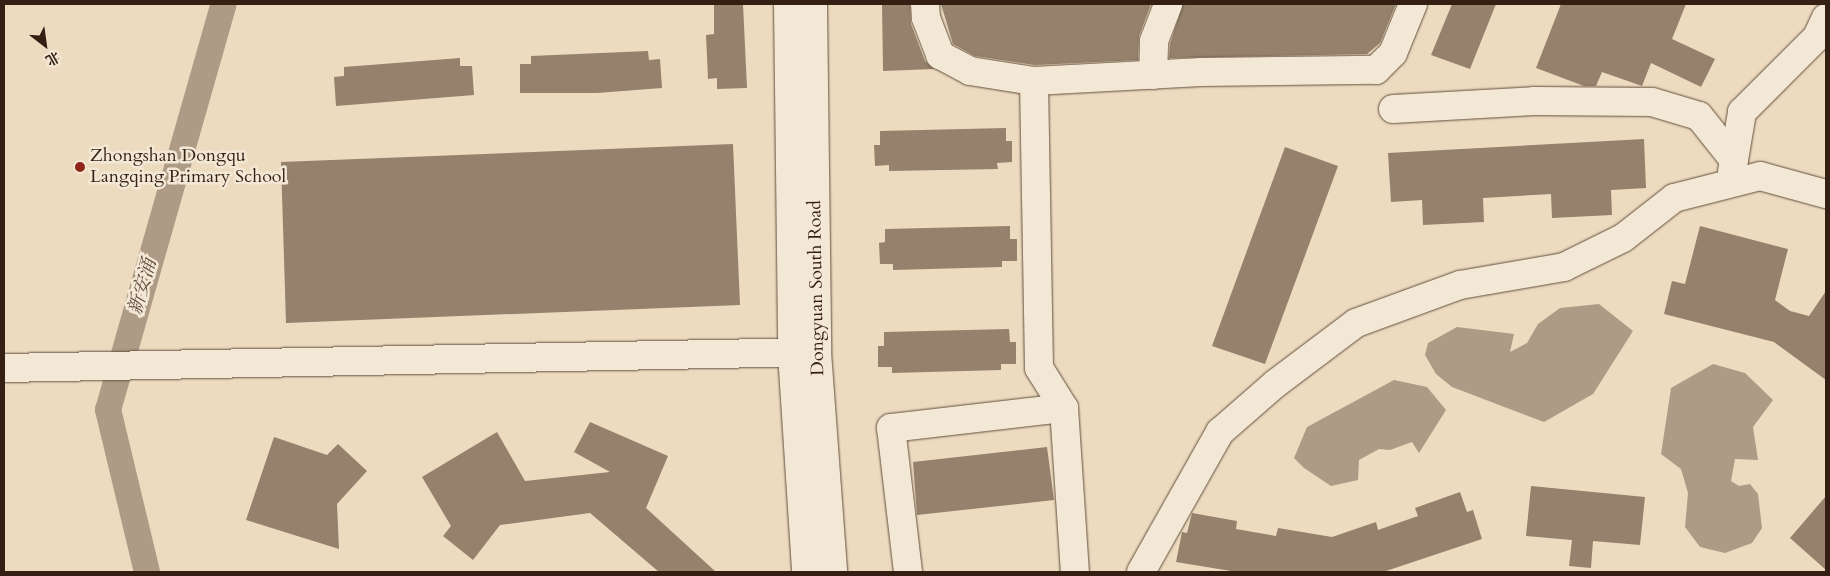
<!DOCTYPE html>
<html>
<head>
<meta charset="utf-8">
<style>
  body { margin:0 }
  #map { position:relative; width:1830px; height:576px; overflow:hidden; background:#eddbbf; font-family:Cardo,"Noto Serif SC",serif }
  div>[style] { position:absolute }
  .water>* { inset:0; background:#ae9b85 }
  .canal>* { height:26px; margin:-13px; padding:0 13px; transform-origin:13px; border-radius:13px; background:#ae9b85 }
  .building>* { inset:0; background:#95816c }
  .roads { filter:drop-shadow(0 0 1px #634e3e) drop-shadow(0 0 1px #634e3e) }
  .minor>* { height:28px; margin:-14px; padding:0 14px; transform-origin:14px; border-radius:14px; background:#f3e8d5 }
  .dots>* { width:14px; height:14px; translate:-50% -50%; box-sizing:border-box; border:2px solid #f3e8d5; border-radius:50% }
  span { translate:-50% -50%; white-space:nowrap; text-align:center; line-height:1.15; -webkit-text-stroke:5px #f3e8d5; paint-order:stroke }
  .poi-label { font-size:18px; color:#351f13 }
  .left { translate:0 -50%; text-align:left }
  .street-label { font-size:18px; color:#351f13 }
  .water-label { font-size:19px; color:#5f4a3b; font-style:italic }
  .frame { position:absolute; inset:0; border:5px solid #351f13; pointer-events:none }
  .north { position:absolute; left:20px; top:20px; width:50px; height:50px; -webkit-text-stroke:4px #f3e8d5; paint-order:stroke; rotate:150deg; font-size:14px; font-weight:700; line-height:20px; text-align:center; color:#351f13 }
  .north::after { content:''; display:block; margin:auto; width:18px; height:22px; background:#351f13; clip-path:polygon(50% 0,100% 100%,50% 72%,0 100%) }
</style>
</head>
<body>
<div id="map">
  <div class="water">
    <i style="clip-path:polygon(1599px 304px,1633px 331px,1593px 394px,1544px 422px,1452px 387px,1436px 374px,1425px 355px,1428px 343px,1457px 327px,1514px 334px,1510px 352px,1527px 343px,1538px 324px,1560px 308px)"></i>
    <i style="clip-path:polygon(1713px 364px,1745px 373px,1773px 400px,1753px 427px,1758px 460px,1735px 459px,1731px 481px,1739px 486px,1750px 484px,1758px 494px,1762px 528px,1752px 543px,1725px 553px,1700px 547px,1685px 527px,1688px 493px,1681px 469px,1661px 454px,1671px 388px)"></i>
    <i style="clip-path:polygon(1394px 380px,1427px 387px,1446px 410px,1419px 453px,1412px 442px,1390px 450px,1379px 449px,1359px 460px,1358px 480px,1331px 486px,1304px 468px,1294px 458px,1307px 427px)"></i>
  </div>
  <div class="canal">
    <i style="left:147px;top:572px;width:167px;rotate:-103.5deg"></i>
    <i style="left:108px;top:410px;width:422px;rotate:-74.1deg"></i>
  </div>
  <div class="building">
    <i style="clip-path:polygon(714px 4px,743px 4px,747px 88px,717px 89px,717px 78px,708px 79px,706px 35px,714px 34px)"></i>
    <i style="clip-path:polygon(882px 4px,910px 4px,911px 24px,925px 61px,934px 69px,883px 71px)"></i>
    <i style="clip-path:polygon(941px 4px,1151px 4px,1139px 36px,1138px 60px,1035px 65px,975px 56px,953px 44px)"></i>
    <i style="clip-path:polygon(1183px 4px,1396px 4px,1380px 43px,1367px 54px,1169px 58px,1170px 44px)"></i>
    <i style="clip-path:polygon(1452px 4px,1496px 4px,1470px 69px,1431px 55px)"></i>
    <i style="clip-path:polygon(1561px 4px,1686px 4px,1672px 39px,1715px 59px,1701px 87px,1651px 63px,1642px 86px,1602px 72px,1596px 86px,1584px 86px,1536px 68px)"></i>
    <i style="clip-path:polygon(648px 51px,649px 60px,660px 59px,662px 88px,597px 93px,520px 93px,520px 64px,531px 64px,531px 56px)"></i>
    <i style="clip-path:polygon(460px 58px,460px 66px,472px 66px,474px 95px,336px 106px,334px 77px,344px 76px,344px 67px)"></i>
    <i style="clip-path:polygon(1006px 128px,1006px 141px,1012px 141px,1012px 162px,997px 163px,998px 169px,889px 171px,889px 165px,875px 166px,874px 145px,880px 145px,880px 131px)"></i>
    <i style="clip-path:polygon(1644px 139px,1646px 188px,1611px 190px,1612px 215px,1552px 218px,1551px 194px,1483px 198px,1484px 222px,1423px 225px,1422px 200px,1391px 202px,1388px 153px)"></i>
    <i style="clip-path:polygon(733px 144px,740px 305px,286px 323px,281px 162px)"></i>
    <i style="clip-path:polygon(1285px 147px,1338px 166px,1265px 364px,1212px 346px)"></i>
    <i style="clip-path:polygon(1010px 226px,1010px 239px,1017px 239px,1017px 261px,1002px 261px,1002px 267px,893px 270px,893px 264px,880px 264px,879px 243px,885px 242px,885px 229px)"></i>
    <i style="clip-path:polygon(1700px 226px,1788px 249px,1775px 300px,1790px 311px,1809px 316px,1826px 291px,1826px 380px,1774px 342px,1664px 314px,1672px 281px,1685px 284px)"></i>
    <i style="clip-path:polygon(1009px 329px,1010px 342px,1016px 342px,1016px 364px,1001px 364px,1001px 370px,892px 373px,892px 367px,878px 367px,878px 346px,884px 346px,884px 332px)"></i>
    <i style="clip-path:polygon(590px 422px,668px 456px,646px 508px,716px 572px,659px 572px,590px 513px,500px 525px,473px 560px,443px 536px,451px 526px,422px 477px,497px 432px,525px 481px,610px 472px,574px 452px)"></i>
    <i style="clip-path:polygon(274px 437px,327px 455px,338px 444px,367px 471px,337px 504px,339px 549px,246px 520px)"></i>
    <i style="clip-path:polygon(1047px 447px,1054px 500px,917px 515px,913px 462px)"></i>
    <i style="clip-path:polygon(1531px 486px,1645px 497px,1640px 545px,1593px 541px,1591px 568px,1569px 566px,1572px 540px,1526px 536px)"></i>
    <i style="clip-path:polygon(1460px 492px,1467px 512px,1473px 510px,1482px 539px,1383px 572px,1237px 572px,1176px 562px,1182px 532px,1187px 533px,1192px 513px,1237px 521px,1236px 529px,1276px 536px,1278px 528px,1332px 537px,1376px 522px,1378px 530px,1418px 516px,1415px 508px)"></i>
    <i style="clip-path:polygon(1826px 496px,1826px 570px,1790px 538px)"></i>
  </div>
  <div class="roads">
    <div class="minor">
      <i style="left:788px;top:4px;width:349px;rotate:89.3deg"></i>
      <i style="left:792px;top:353px;width:219px;rotate:86.3deg"></i>
      <i style="left:813px;top:4px;width:348px;rotate:89.3deg"></i>
      <i style="left:817px;top:352px;width:221px;rotate:85.8deg"></i>
      <i style="left:925px;top:4px;width:14px;rotate:86deg"></i>
      <i style="left:926px;top:18px;width:40px;rotate:69deg"></i>
      <i style="left:940px;top:55px;width:34px;rotate:28deg"></i>
      <i style="left:970px;top:71px;width:65px;rotate:8.9deg"></i>
      <i style="left:1034px;top:81px;width:287px;rotate:89deg"></i>
      <i style="left:1039px;top:368px;width:47px;rotate:58deg"></i>
      <i style="left:1064px;top:408px;width:164px;rotate:86.2deg"></i>
      <i style="left:1153px;top:75px;width:34px;rotate:-88deg"></i>
      <i style="left:1154px;top:41px;width:40px;rotate:-69deg"></i>
      <i style="left:1034px;top:81px;width:167px;rotate:-3.1deg"></i>
      <i style="left:1201px;top:72px;width:175px;rotate:-0.7deg"></i>
      <i style="left:1376px;top:70px;width:24px;rotate:-45deg"></i>
      <i style="left:1393px;top:53px;width:53px;rotate:-67.8deg"></i>
      <i style="left:1393px;top:109px;width:141px;rotate:-3.2deg"></i>
      <i style="left:1534px;top:101px;width:118px;rotate:0.5deg"></i>
      <i style="left:1652px;top:102px;width:49px;rotate:16.6deg"></i>
      <i style="left:1699px;top:116px;width:56px;rotate:51.5deg"></i>
      <i style="left:1732px;top:172px;width:61px;rotate:-80.5deg"></i>
      <i style="left:1742px;top:112px;width:106px;rotate:-45deg"></i>
      <i style="left:1817px;top:37px;width:21px;rotate:-65deg"></i>
      <i style="left:4px;top:368px;width:813px;rotate:-1.13deg"></i>
      <i style="left:908px;top:572px;width:145px;rotate:-96.7deg"></i>
      <i style="left:891px;top:428px;width:174px;rotate:-6.6deg"></i>
      <i style="left:1141px;top:572px;width:161px;rotate:-60.6deg"></i>
      <i style="left:1220px;top:432px;width:73px;rotate:-41.1deg"></i>
      <i style="left:1275px;top:384px;width:101px;rotate:-37deg"></i>
      <i style="left:1356px;top:323px;width:111px;rotate:-20.1deg"></i>
      <i style="left:1460px;top:285px;width:106px;rotate:-9.8deg"></i>
      <i style="left:1564px;top:267px;width:66px;rotate:-26.2deg"></i>
      <i style="left:1623px;top:238px;width:65px;rotate:-38.1deg"></i>
      <i style="left:1674px;top:198px;width:89px;rotate:-14.3deg"></i>
      <i style="left:1760px;top:176px;width:68px;rotate:15.3deg"></i>
    </div>
  </div>
  <div class="dots">
    <i style="left:80px;top:167px;background:#8f2418"></i>
  </div>
  <div class="poi-label">
    <span class="left" style="left:90px;top:167px">Zhongshan Dongqu<br>Langqing Primary School</span>
  </div>
  <div class="street-label">
    <span style="left:817px;top:288px;rotate:-91deg">Dongyuan South Road</span>
  </div>
  <div class="water-label">
    <span style="left:143px;top:287px;rotate:-74deg">新安涌</span>
  </div>
  <div class="frame"></div>
  <div class="north">北</div>
</div>
</body>
</html>
